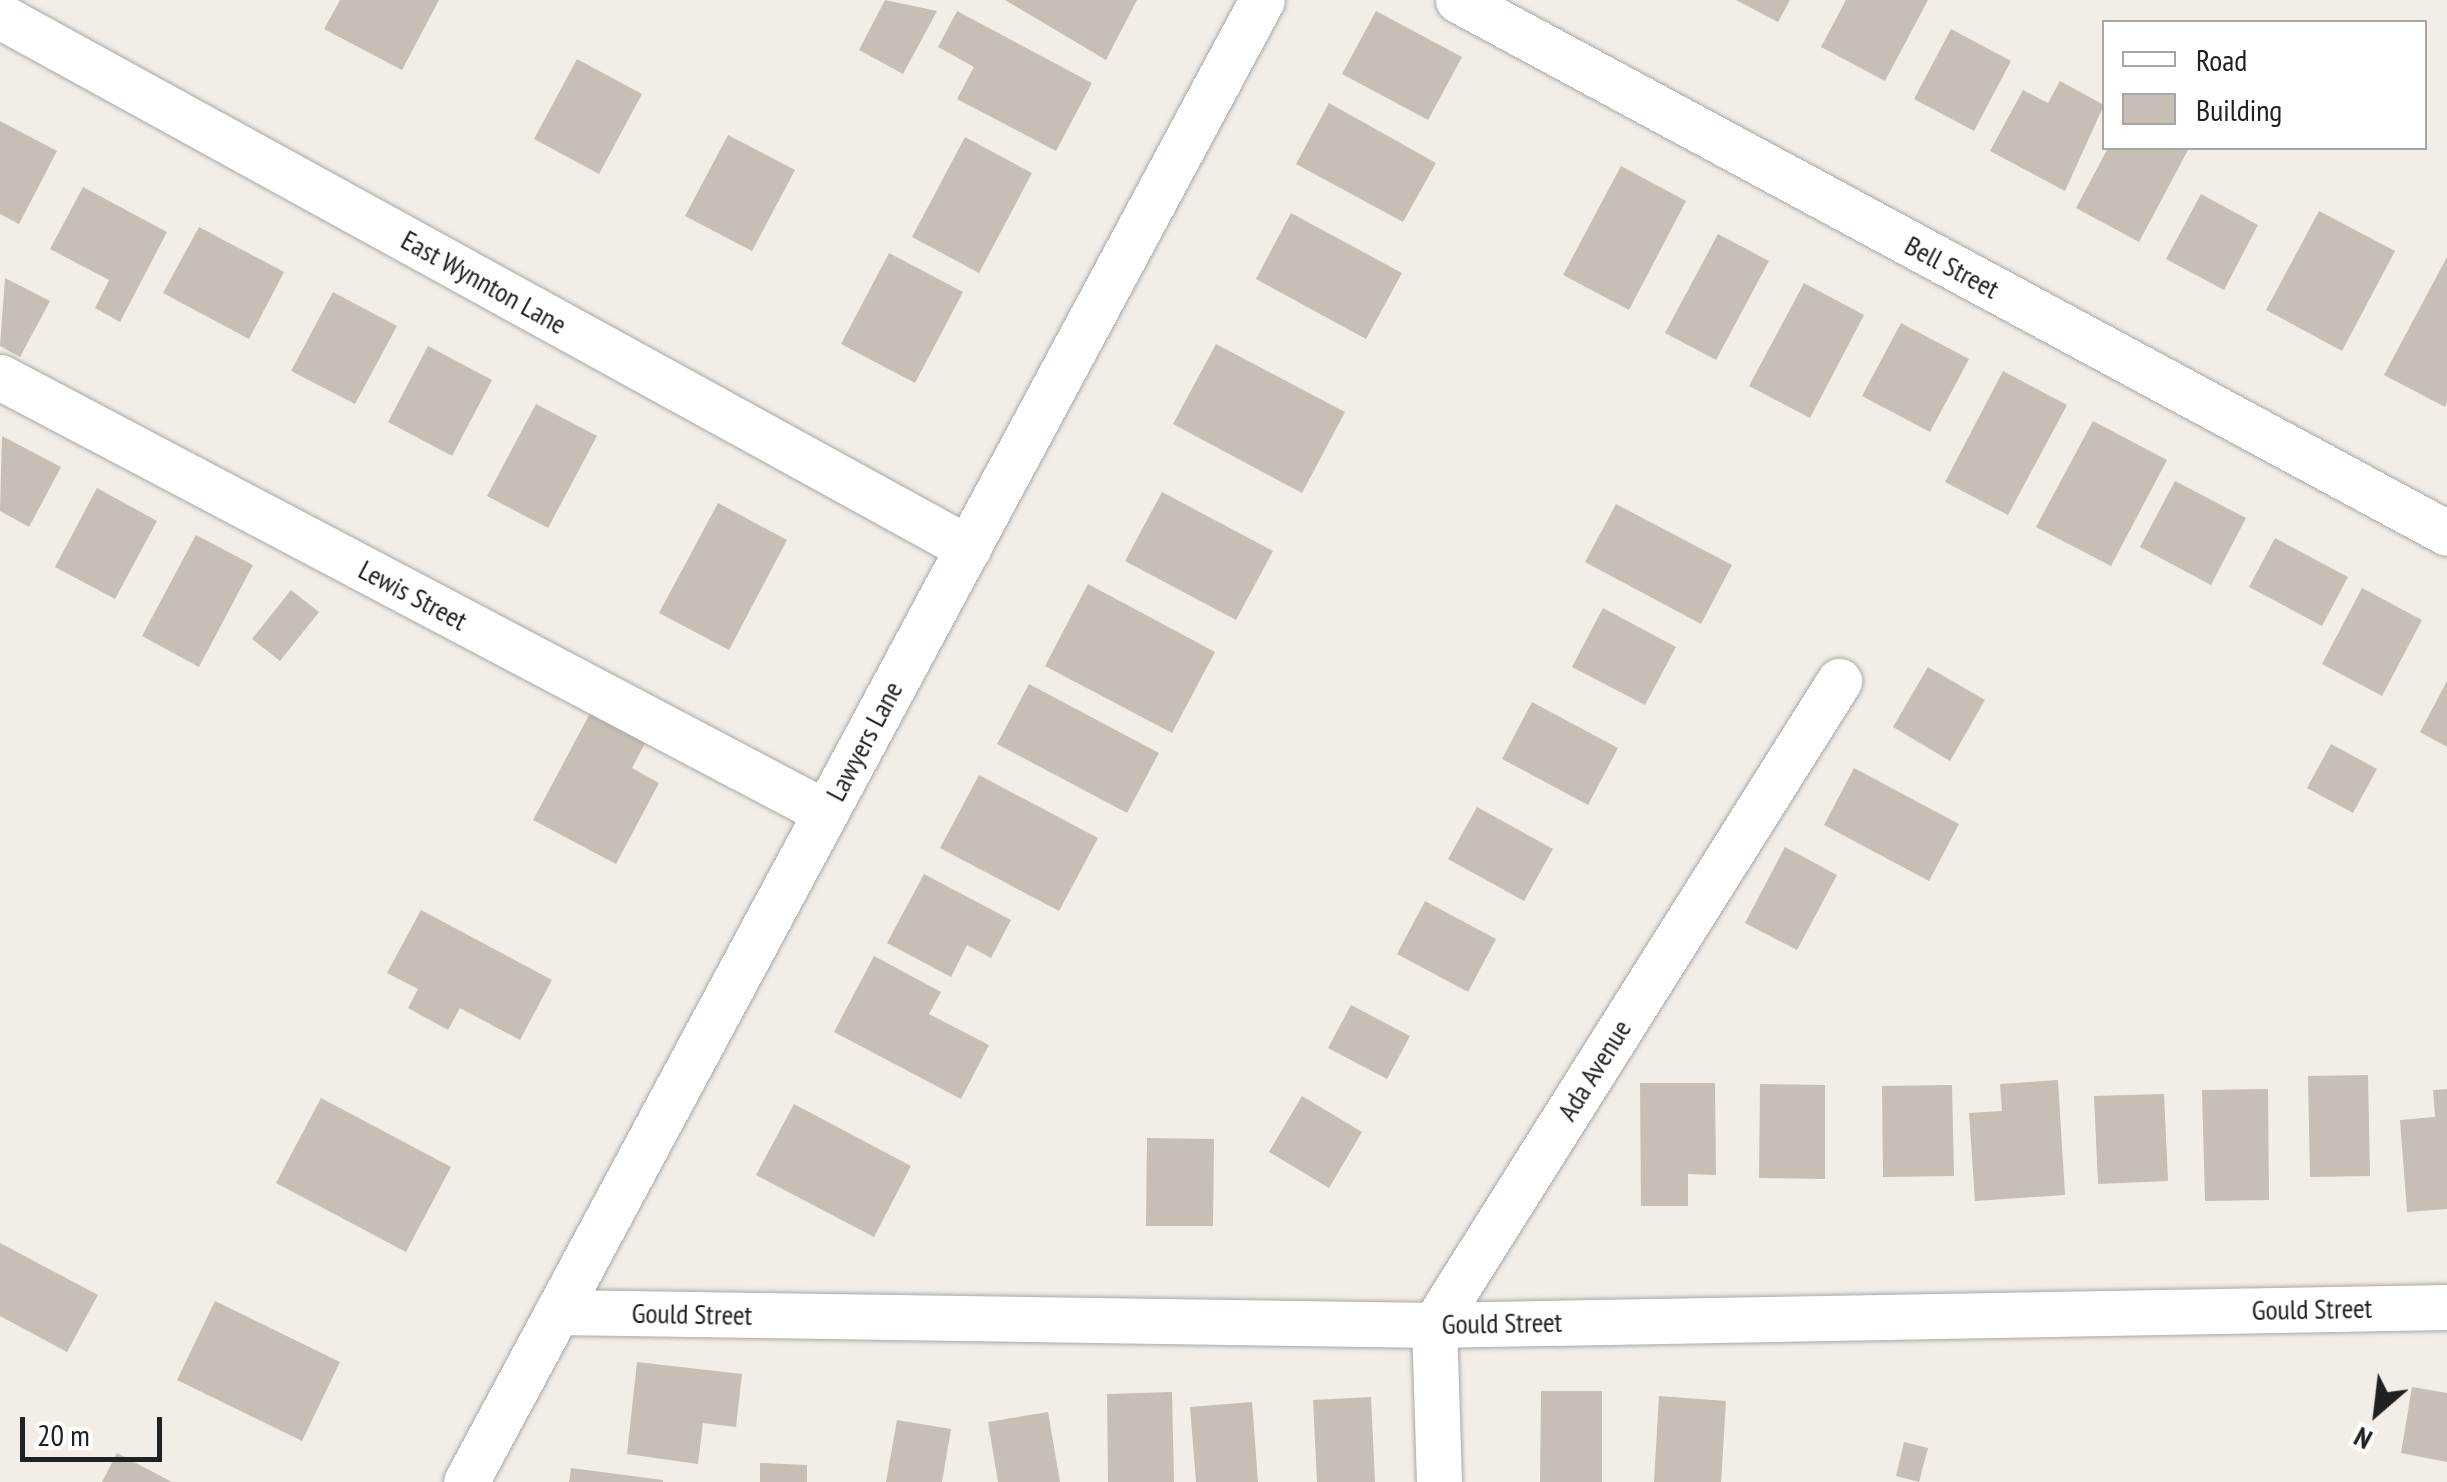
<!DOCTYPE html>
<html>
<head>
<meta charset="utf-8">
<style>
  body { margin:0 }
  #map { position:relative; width:2447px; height:1482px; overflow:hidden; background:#f2eee7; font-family:"PT Sans Narrow",sans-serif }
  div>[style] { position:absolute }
  .building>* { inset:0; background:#c7beb6 }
  .roads { filter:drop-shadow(0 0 2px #a8a8a8) drop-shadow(0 0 2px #a8a8a8) }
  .minor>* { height:45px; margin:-22.5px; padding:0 22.5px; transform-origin:22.5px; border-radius:22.5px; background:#fff }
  span { translate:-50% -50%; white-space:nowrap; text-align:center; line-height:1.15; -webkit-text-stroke:8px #fff; paint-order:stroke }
  .street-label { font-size:28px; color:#212121 }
  .legend { position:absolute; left:2102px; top:20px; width:325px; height:130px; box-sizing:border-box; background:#fff; border:2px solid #a6a6a6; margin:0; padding:12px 18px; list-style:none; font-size:30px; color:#212121 }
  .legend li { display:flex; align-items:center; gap:20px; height:50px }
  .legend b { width:50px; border:2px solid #a6a6a6 }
  .north { position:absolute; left:2327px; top:1362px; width:100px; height:100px; -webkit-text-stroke:8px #fff; paint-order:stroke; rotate:208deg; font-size:28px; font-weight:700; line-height:40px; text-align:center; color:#212121 }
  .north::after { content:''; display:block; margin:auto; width:35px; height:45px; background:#212121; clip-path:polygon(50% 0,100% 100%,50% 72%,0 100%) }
  .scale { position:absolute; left:20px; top:1417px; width:142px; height:45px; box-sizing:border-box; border:5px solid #212121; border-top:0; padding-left:12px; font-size:30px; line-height:35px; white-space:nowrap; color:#212121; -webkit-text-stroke:8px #fff; paint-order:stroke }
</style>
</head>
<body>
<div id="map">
  <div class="building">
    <i style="clip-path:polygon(340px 0,439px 0,402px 70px,324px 29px)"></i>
    <i style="clip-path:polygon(885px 0,937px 11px,903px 74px,859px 50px)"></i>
    <i style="clip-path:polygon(1005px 0,1137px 0,1106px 60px)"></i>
    <i style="clip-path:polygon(1736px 0,1790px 0,1778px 22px)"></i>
    <i style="clip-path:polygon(1846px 0,1928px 0,1885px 81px,1821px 47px)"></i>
    <i style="clip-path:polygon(957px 11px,1092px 83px,1056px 151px,957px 99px,974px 67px,938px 47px)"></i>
    <i style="clip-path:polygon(1376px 11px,1462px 57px,1428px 120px,1342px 74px)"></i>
    <i style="clip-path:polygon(1951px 29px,2011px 61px,1974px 131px,1914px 99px)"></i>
    <i style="clip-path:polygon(577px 59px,642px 94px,599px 174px,534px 139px)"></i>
    <i style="clip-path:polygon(2060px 81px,2104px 105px,2065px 191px,1990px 151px,2023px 90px,2048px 103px)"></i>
    <i style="clip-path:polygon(1329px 103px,1436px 163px,1403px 222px,1296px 164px)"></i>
    <i style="clip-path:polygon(0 121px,57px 151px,19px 224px,0 214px)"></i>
    <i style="clip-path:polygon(728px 135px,795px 170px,752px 251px,685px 216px)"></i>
    <i style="clip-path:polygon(965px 137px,1032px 173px,979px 273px,912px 237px)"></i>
    <i style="clip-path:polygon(2108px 148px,2189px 148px,2139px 242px,2076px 208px)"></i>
    <i style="clip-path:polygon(1621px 166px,1686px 201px,1629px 310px,1563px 275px)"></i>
    <i style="clip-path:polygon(83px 187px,167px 232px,120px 322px,95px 308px,109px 280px,50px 249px)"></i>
    <i style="clip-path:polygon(2201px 194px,2258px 225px,2224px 290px,2166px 259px)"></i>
    <i style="clip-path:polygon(2319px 211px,2395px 251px,2342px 351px,2266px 310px)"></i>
    <i style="clip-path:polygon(1291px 213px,1402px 273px,1366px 339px,1256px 279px)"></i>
    <i style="clip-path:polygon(199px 227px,284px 272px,249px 339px,163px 293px)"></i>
    <i style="clip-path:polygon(1718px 234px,1769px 261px,1716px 360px,1665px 333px)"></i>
    <i style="clip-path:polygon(889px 253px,963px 292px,915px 383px,841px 344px)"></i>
    <i style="clip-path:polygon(2447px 257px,2447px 402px,2445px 407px,2384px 375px)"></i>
    <i style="clip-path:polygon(5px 278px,50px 301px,20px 357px,0 346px)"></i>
    <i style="clip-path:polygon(1804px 283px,1864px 315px,1810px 418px,1749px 386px)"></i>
    <i style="clip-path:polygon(333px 292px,397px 326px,355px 404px,291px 371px)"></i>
    <i style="clip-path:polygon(1901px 323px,1969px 359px,1930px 432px,1862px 396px)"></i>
    <i style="clip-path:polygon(1216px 344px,1345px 412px,1302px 493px,1173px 424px)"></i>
    <i style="clip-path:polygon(428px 346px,492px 380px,452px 456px,388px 422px)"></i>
    <i style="clip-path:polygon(2003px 371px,2067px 405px,2008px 515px,1945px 482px)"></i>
    <i style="clip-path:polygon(536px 404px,597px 436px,548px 528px,487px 496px)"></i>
    <i style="clip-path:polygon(2093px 421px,2167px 460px,2111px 566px,2036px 527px)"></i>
    <i style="clip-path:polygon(2px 436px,61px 467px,29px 527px,0 511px)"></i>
    <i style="clip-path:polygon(2175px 481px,2246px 518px,2211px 585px,2140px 547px)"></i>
    <i style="clip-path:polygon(97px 488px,157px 521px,115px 599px,55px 567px)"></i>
    <i style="clip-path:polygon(1162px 492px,1273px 551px,1236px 620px,1125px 561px)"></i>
    <i style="clip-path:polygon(718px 503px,787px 540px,729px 650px,659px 613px)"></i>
    <i style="clip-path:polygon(1616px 504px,1732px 565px,1701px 624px,1585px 562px)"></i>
    <i style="clip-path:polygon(196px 535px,253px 565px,199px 667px,142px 636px)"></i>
    <i style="clip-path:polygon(2275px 538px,2348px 577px,2322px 626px,2249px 587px)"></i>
    <i style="clip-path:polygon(1088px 584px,1215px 652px,1172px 733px,1045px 666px)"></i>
    <i style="clip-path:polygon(2362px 588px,2422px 620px,2382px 696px,2322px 664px)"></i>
    <i style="clip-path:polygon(291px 590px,319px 612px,280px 661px,252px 639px)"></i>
    <i style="clip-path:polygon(1603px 608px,1676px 647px,1645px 705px,1572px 667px)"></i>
    <i style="clip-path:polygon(1928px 667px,1985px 700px,1950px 761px,1893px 727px)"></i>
    <i style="clip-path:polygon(2447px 681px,2447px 747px,2420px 732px)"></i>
    <i style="clip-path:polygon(1029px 684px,1159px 753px,1127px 813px,997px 744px)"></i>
    <i style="clip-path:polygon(1532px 702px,1618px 748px,1588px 805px,1502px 759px)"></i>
    <i style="clip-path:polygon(595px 704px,650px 734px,632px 768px,659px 783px,616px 864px,533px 820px)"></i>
    <i style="clip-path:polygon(2331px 744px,2377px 769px,2353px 813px,2307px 788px)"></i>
    <i style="clip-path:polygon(1854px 768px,1959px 824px,1929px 881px,1824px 825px)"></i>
    <i style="clip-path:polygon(979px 775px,1098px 838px,1059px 911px,940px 848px)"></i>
    <i style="clip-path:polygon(1477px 807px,1553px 849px,1524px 901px,1448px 859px)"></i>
    <i style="clip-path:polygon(1785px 847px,1837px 875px,1797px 950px,1745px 923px)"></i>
    <i style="clip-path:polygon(924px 874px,1011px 920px,991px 958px,967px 945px,951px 977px,887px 943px)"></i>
    <i style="clip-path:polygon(1425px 901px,1496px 939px,1468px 992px,1397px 954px)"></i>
    <i style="clip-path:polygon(421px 910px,552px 980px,520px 1040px,460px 1008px,448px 1030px,408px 1008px,418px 989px,387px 973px)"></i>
    <i style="clip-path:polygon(874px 956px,941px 992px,929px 1014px,989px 1045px,961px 1099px,834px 1032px)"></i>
    <i style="clip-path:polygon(1351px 1005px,1410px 1036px,1387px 1079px,1328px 1048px)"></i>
    <i style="clip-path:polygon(2368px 1075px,2370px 1176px,2310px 1177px,2308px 1076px)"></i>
    <i style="clip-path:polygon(2058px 1080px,2065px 1195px,1975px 1201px,1969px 1113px,2002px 1111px,2000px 1084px)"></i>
    <i style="clip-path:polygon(1640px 1083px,1715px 1083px,1716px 1175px,1688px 1174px,1688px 1206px,1641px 1206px)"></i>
    <i style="clip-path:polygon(1760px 1084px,1825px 1085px,1825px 1179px,1759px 1178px)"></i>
    <i style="clip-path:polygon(1952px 1085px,1954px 1176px,1883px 1177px,1882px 1086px)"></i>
    <i style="clip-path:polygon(2268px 1089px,2269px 1200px,2205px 1201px,2202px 1090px)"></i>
    <i style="clip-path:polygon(2447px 1089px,2447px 1209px,2407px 1212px,2400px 1120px,2435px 1117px,2433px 1090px)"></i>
    <i style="clip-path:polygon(2164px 1094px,2168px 1181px,2098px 1184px,2094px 1096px)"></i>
    <i style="clip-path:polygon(1302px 1096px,1362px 1132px,1329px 1188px,1269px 1152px)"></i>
    <i style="clip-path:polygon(321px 1098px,451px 1167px,406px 1252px,276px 1183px)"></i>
    <i style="clip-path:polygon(794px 1104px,911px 1166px,874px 1237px,756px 1175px)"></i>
    <i style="clip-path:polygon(1147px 1138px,1214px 1139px,1213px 1226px,1146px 1226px)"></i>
    <i style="clip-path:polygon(0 1243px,98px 1295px,67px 1352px,0 1316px)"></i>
    <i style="clip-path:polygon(215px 1301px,340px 1362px,302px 1441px,177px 1380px)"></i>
    <i style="clip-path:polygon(637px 1362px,742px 1374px,736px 1427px,703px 1423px,698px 1464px,627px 1454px)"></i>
    <i style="clip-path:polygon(2412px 1387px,2447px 1393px,2447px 1462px,2401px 1453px)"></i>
    <i style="clip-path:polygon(1541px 1391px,1602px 1391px,1602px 1482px,1540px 1482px)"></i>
    <i style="clip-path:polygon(1172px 1392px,1174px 1482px,1108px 1482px,1107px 1394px)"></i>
    <i style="clip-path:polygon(1659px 1396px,1726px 1401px,1721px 1482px,1654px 1482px)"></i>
    <i style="clip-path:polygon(1371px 1397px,1375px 1482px,1317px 1482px,1313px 1400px)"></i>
    <i style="clip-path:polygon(1252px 1402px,1258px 1482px,1196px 1482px,1190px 1407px)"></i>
    <i style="clip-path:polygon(1048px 1412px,1060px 1482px,998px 1482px,988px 1422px)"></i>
    <i style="clip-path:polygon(897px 1420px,951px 1429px,942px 1482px,886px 1482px)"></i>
    <i style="clip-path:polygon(1904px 1442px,1928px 1448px,1919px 1482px,1896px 1476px)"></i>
    <i style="clip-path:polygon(117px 1453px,172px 1482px,102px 1482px)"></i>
    <i style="clip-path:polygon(760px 1463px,807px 1465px,807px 1482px,760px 1482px)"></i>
    <i style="clip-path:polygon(571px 1468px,663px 1480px,663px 1482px,569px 1482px)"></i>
  </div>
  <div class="roads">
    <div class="minor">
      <i style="left:1458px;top:0;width:1123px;rotate:28.32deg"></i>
      <i style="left:0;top:16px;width:1105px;rotate:28.79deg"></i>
      <i style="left:0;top:377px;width:933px;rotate:27.8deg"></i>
      <i style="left:557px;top:1312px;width:877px;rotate:0.85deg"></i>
      <i style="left:1434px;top:1325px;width:1013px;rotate:-1.02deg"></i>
      <i style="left:466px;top:1482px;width:1682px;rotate:-61.76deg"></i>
      <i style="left:1439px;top:1482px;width:157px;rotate:-91.8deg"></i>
      <i style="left:1434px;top:1325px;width:761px;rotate:-57.83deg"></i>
    </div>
  </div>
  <div class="street-label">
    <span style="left:1952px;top:267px;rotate:28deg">Bell Street</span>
    <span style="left:484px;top:282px;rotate:29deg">East Wynnton Lane</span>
    <span style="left:413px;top:595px;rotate:28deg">Lewis Street</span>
    <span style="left:864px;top:741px;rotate:-62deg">Lawyers Lane</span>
    <span style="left:1594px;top:1070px;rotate:-58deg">Ada Avenue</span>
    <span style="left:2312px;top:1309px;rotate:-1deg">Gould Street</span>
    <span style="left:692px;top:1314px;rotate:1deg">Gould Street</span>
    <span style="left:1502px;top:1323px;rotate:-1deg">Gould Street</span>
  </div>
  <ul class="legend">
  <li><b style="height:12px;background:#fff"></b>Road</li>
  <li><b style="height:28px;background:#c7beb6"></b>Building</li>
  </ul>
  <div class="north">N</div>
  <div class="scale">20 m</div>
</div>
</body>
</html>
